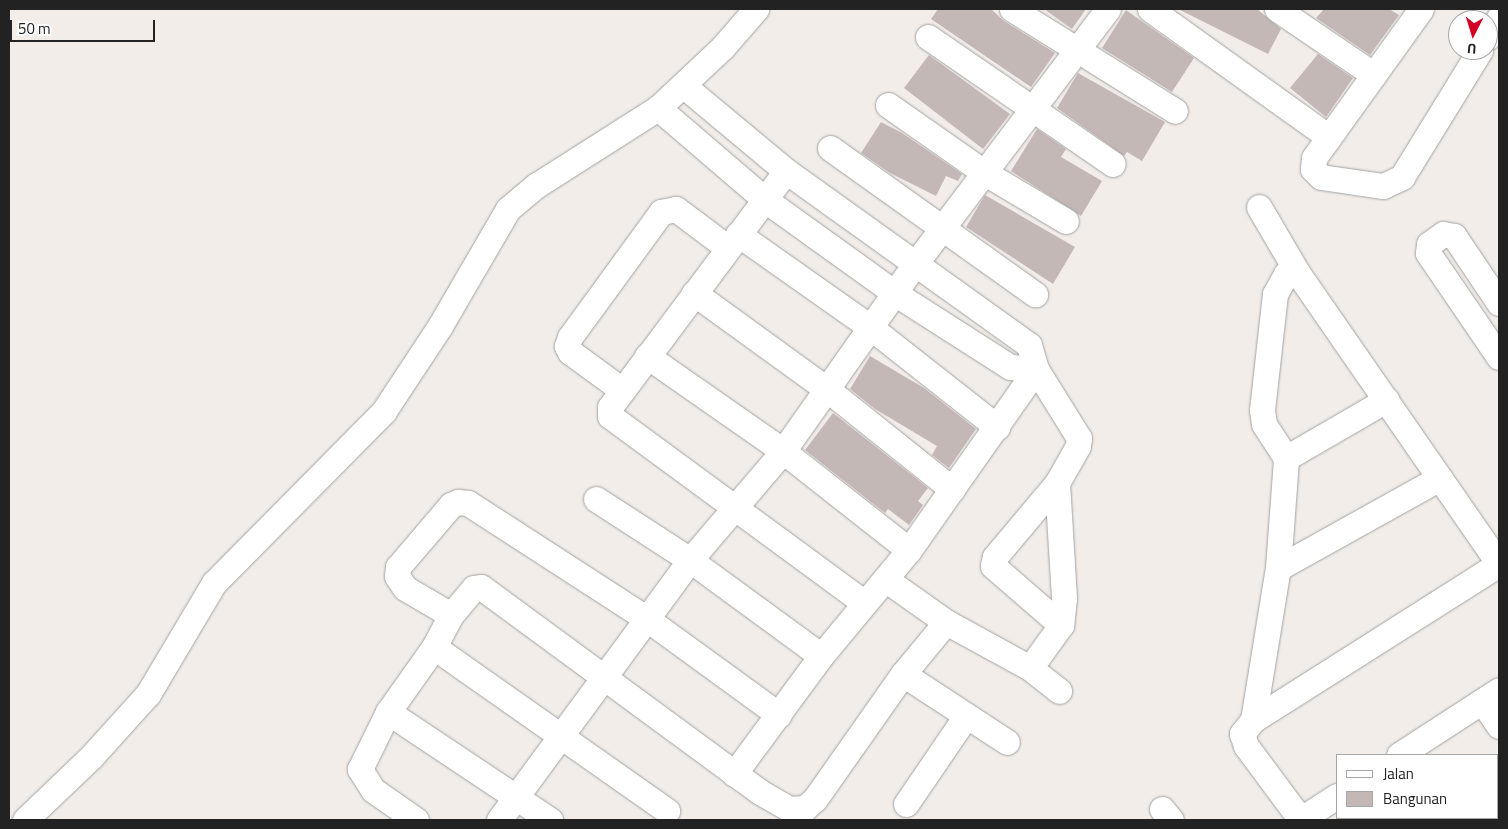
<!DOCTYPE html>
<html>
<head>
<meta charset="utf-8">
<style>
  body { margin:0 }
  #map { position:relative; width:1508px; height:829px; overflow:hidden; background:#f2ede9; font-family:"Titillium Web",sans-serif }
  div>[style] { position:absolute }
  .building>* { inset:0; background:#c3b8b5 }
  .roads { filter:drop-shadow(0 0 1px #a3a3a3) drop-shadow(0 0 1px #a3a3a3) }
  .minor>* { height:25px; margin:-12.5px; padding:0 12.5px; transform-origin:12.5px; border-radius:12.5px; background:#fff }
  span { translate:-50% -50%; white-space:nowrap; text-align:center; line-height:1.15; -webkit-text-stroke:4.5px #fff; paint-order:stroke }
  .frame { position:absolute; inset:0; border:10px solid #222; pointer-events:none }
  .legend { position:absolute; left:1336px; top:754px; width:162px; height:65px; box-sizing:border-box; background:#fff; border:1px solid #a7a7a7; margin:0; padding:6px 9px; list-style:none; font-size:15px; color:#222 }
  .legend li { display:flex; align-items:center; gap:10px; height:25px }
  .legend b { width:25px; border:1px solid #a7a7a7 }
  .north { position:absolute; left:1448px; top:10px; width:50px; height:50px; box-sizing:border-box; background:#fff; border:1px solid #a7a7a7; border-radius:50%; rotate:185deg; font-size:14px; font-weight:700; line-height:20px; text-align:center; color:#222 }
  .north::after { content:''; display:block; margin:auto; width:18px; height:22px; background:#d30025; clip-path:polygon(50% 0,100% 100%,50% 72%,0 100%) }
  .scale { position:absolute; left:10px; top:20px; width:145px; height:22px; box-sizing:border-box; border:2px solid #222; border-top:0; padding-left:6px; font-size:15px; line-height:18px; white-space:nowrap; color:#222; -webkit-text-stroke:4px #fff; paint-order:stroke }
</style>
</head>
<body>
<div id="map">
  <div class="building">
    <i style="clip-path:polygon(938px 9px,991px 9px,1004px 21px,1055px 53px,1031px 87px,931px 19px)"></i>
    <i style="clip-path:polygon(1044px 9px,1086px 9px,1072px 29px)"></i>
    <i style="clip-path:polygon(1178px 9px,1257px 9px,1281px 29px,1268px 54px)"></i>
    <i style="clip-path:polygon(1324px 9px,1389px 9px,1399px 15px,1370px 55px,1316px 18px)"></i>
    <i style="clip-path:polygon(1126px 10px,1194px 58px,1172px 92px,1102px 48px)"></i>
    <i style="clip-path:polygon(1318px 54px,1353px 78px,1326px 117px,1290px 88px)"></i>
    <i style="clip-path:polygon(929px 55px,1010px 114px,983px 149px,904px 88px)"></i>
    <i style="clip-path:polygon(1078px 73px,1165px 122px,1142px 161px,1127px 152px,1124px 156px,1057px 108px)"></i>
    <i style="clip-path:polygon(881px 122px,902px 133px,962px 174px,958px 181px,946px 176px,936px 196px,890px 173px,861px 153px)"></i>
    <i style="clip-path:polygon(1037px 129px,1066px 149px,1061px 157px,1102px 181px,1081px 216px,1011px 171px)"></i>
    <i style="clip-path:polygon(985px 195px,1075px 247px,1053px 284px,966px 227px)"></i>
    <i style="clip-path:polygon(870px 356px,924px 388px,976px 429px,949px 468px,932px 455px,937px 446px,875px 409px,850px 389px)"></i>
    <i style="clip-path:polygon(833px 413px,928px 488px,918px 501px,923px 505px,909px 525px,888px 509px,885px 513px,805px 450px)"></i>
  </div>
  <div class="roads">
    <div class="minor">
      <i style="left:1012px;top:9px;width:192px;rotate:32deg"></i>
      <i style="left:1150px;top:9px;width:220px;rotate:35.6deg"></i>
      <i style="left:1277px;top:9px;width:117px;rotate:34.2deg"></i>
      <i style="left:1421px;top:9px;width:183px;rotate:125.7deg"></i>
      <i style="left:1314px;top:158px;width:11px;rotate:95deg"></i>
      <i style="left:1313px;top:169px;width:11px;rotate:45deg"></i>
      <i style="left:1321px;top:177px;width:63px;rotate:8.3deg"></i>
      <i style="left:1383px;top:186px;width:21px;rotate:-25deg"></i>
      <i style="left:1402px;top:177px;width:149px;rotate:-58.4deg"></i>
      <i style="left:928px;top:37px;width:224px;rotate:34.5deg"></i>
      <i style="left:1488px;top:37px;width:22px;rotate:-60deg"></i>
      <i style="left:684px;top:86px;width:133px;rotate:39.8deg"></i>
      <i style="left:786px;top:171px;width:299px;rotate:35.6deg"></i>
      <i style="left:1029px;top:345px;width:25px;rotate:74deg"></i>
      <i style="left:1036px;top:369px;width:81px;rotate:58.1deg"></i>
      <i style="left:1079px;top:438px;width:8px;rotate:97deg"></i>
      <i style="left:1078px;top:446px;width:43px;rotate:119.6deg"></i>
      <i style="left:1057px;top:483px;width:115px;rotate:86.5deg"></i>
      <i style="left:1064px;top:598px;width:27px;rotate:96deg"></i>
      <i style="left:1061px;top:625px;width:53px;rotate:125.8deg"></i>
      <i style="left:888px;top:105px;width:118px;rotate:35deg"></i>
      <i style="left:985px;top:173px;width:94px;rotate:30.7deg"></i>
      <i style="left:658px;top:108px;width:140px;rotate:40.6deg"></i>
      <i style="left:764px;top:199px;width:163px;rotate:35.7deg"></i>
      <i style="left:896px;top:294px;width:135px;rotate:32.6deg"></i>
      <i style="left:1010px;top:367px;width:26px;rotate:4deg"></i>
      <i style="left:830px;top:148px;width:252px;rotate:35.5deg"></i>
      <i style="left:786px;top:171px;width:294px;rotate:126.7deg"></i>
      <i style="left:610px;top:407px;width:9px;rotate:90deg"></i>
      <i style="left:610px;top:416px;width:316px;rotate:36.3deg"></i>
      <i style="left:1259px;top:207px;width:75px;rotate:59.7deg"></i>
      <i style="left:1297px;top:272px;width:355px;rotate:55.3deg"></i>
      <i style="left:738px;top:234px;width:161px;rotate:35.2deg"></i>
      <i style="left:870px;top:327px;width:162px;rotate:38.2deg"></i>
      <i style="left:694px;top:293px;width:165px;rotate:35.9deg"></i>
      <i style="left:828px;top:390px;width:159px;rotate:38.6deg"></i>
      <i style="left:1499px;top:303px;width:81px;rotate:-123.9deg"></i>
      <i style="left:1454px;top:236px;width:11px;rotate:-170deg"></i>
      <i style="left:1443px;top:234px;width:17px;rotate:144deg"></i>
      <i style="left:1429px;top:244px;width:9px;rotate:96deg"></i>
      <i style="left:1428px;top:253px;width:126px;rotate:55.7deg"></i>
      <i style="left:647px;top:356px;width:166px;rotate:34.9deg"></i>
      <i style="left:783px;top:451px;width:160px;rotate:38.2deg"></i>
      <i style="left:622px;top:390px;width:64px;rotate:-143.8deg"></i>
      <i style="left:570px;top:352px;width:7px;rotate:-117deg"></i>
      <i style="left:567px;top:346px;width:9px;rotate:-72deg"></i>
      <i style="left:570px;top:337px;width:155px;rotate:-53.9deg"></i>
      <i style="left:661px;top:212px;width:15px;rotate:-11deg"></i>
      <i style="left:676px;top:209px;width:65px;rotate:36.9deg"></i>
      <i style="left:1286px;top:458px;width:40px;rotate:-122.9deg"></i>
      <i style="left:1264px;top:424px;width:14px;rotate:-98deg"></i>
      <i style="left:1262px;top:410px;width:117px;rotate:-83.6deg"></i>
      <i style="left:1275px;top:294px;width:23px;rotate:-61deg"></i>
      <i style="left:1286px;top:274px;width:11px;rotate:-10deg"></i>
      <i style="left:1057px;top:483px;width:97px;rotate:130deg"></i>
      <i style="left:995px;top:557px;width:9px;rotate:103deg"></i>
      <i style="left:993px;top:566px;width:90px;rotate:40.9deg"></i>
      <i style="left:596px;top:499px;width:112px;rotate:33deg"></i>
      <i style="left:690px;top:560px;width:162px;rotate:36.2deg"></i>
      <i style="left:1278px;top:568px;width:185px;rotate:-29.1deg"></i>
      <i style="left:885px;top:579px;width:75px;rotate:35.2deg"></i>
      <i style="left:946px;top:622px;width:96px;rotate:28.7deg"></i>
      <i style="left:1030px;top:668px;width:37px;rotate:38deg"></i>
      <i style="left:451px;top:615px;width:53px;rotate:-149.6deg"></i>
      <i style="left:405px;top:588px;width:14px;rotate:-124deg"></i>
      <i style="left:397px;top:576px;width:9px;rotate:-84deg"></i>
      <i style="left:398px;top:567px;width:82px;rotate:-49.5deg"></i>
      <i style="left:451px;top:505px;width:8px;rotate:-23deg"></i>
      <i style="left:458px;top:502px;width:10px;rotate:6deg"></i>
      <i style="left:468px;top:503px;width:213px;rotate:32.9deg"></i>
      <i style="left:647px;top:619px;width:163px;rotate:36deg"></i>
      <i style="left:434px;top:647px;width:285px;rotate:35.1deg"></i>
      <i style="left:903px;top:674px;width:124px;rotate:33.2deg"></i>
      <i style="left:1482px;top:701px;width:30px;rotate:56deg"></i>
      <i style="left:388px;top:712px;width:195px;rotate:33.7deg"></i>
      <i style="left:1253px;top:720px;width:291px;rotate:-32.4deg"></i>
      <i style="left:1399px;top:755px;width:119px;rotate:-33deg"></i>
      <i style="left:734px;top:774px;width:147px;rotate:-53.6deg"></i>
      <i style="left:821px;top:656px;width:138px;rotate:-50.3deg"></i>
      <i style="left:909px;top:550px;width:221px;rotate:-54.9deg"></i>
      <i style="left:906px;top:804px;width:107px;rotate:-55.7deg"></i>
      <i style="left:1162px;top:809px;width:14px;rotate:51deg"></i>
      <i style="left:1301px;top:819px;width:43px;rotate:-32.6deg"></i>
      <i style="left:25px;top:820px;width:91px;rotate:-43.7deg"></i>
      <i style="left:91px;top:757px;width:85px;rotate:-47.9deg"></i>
      <i style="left:148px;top:694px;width:129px;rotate:-59.3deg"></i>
      <i style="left:214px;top:583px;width:242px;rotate:-45.3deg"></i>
      <i style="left:384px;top:411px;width:102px;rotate:-56.6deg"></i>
      <i style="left:440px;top:326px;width:135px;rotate:-59.8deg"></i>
      <i style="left:508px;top:209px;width:38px;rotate:-40deg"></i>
      <i style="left:537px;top:185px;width:143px;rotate:-32.5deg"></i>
      <i style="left:658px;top:108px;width:88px;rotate:-43.2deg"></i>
      <i style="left:722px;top:48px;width:52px;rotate:-48.9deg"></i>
      <i style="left:416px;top:820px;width:52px;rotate:-145.1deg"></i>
      <i style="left:373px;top:790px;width:25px;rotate:-122deg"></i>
      <i style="left:360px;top:769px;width:64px;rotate:-63.8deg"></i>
      <i style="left:388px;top:712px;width:80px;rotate:-54.7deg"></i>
      <i style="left:434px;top:647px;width:36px;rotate:-62deg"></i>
      <i style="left:451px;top:615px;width:35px;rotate:-50deg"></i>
      <i style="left:474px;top:588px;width:7px;rotate:-8deg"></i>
      <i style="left:481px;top:587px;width:346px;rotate:36.3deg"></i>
      <i style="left:760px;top:792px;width:34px;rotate:30deg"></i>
      <i style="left:790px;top:809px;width:15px;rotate:-4deg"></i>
      <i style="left:805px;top:808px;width:13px;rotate:-42deg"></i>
      <i style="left:815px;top:799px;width:153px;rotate:-54.9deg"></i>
      <i style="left:903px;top:674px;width:67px;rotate:-50.4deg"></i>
      <i style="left:499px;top:820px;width:323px;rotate:-53.7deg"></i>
      <i style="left:690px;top:560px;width:143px;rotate:-49.5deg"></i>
      <i style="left:783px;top:451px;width:229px;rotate:-54.8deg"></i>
      <i style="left:915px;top:264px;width:320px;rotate:-52.9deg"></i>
      <i style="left:1301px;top:820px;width:92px;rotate:-126.6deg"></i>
      <i style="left:1246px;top:746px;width:13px;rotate:-108deg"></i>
      <i style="left:1242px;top:734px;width:18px;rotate:-52deg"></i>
      <i style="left:1253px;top:720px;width:154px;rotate:-80.7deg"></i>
      <i style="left:1278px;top:568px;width:110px;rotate:-85.8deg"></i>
      <i style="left:1286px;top:458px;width:116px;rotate:-30.1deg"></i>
    </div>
  </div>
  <div class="frame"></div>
  <ul class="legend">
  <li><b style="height:6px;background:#fff"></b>Jalan</li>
  <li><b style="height:14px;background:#c3b8b5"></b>Bangunan</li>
  </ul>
  <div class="north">U</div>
  <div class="scale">50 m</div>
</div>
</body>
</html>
